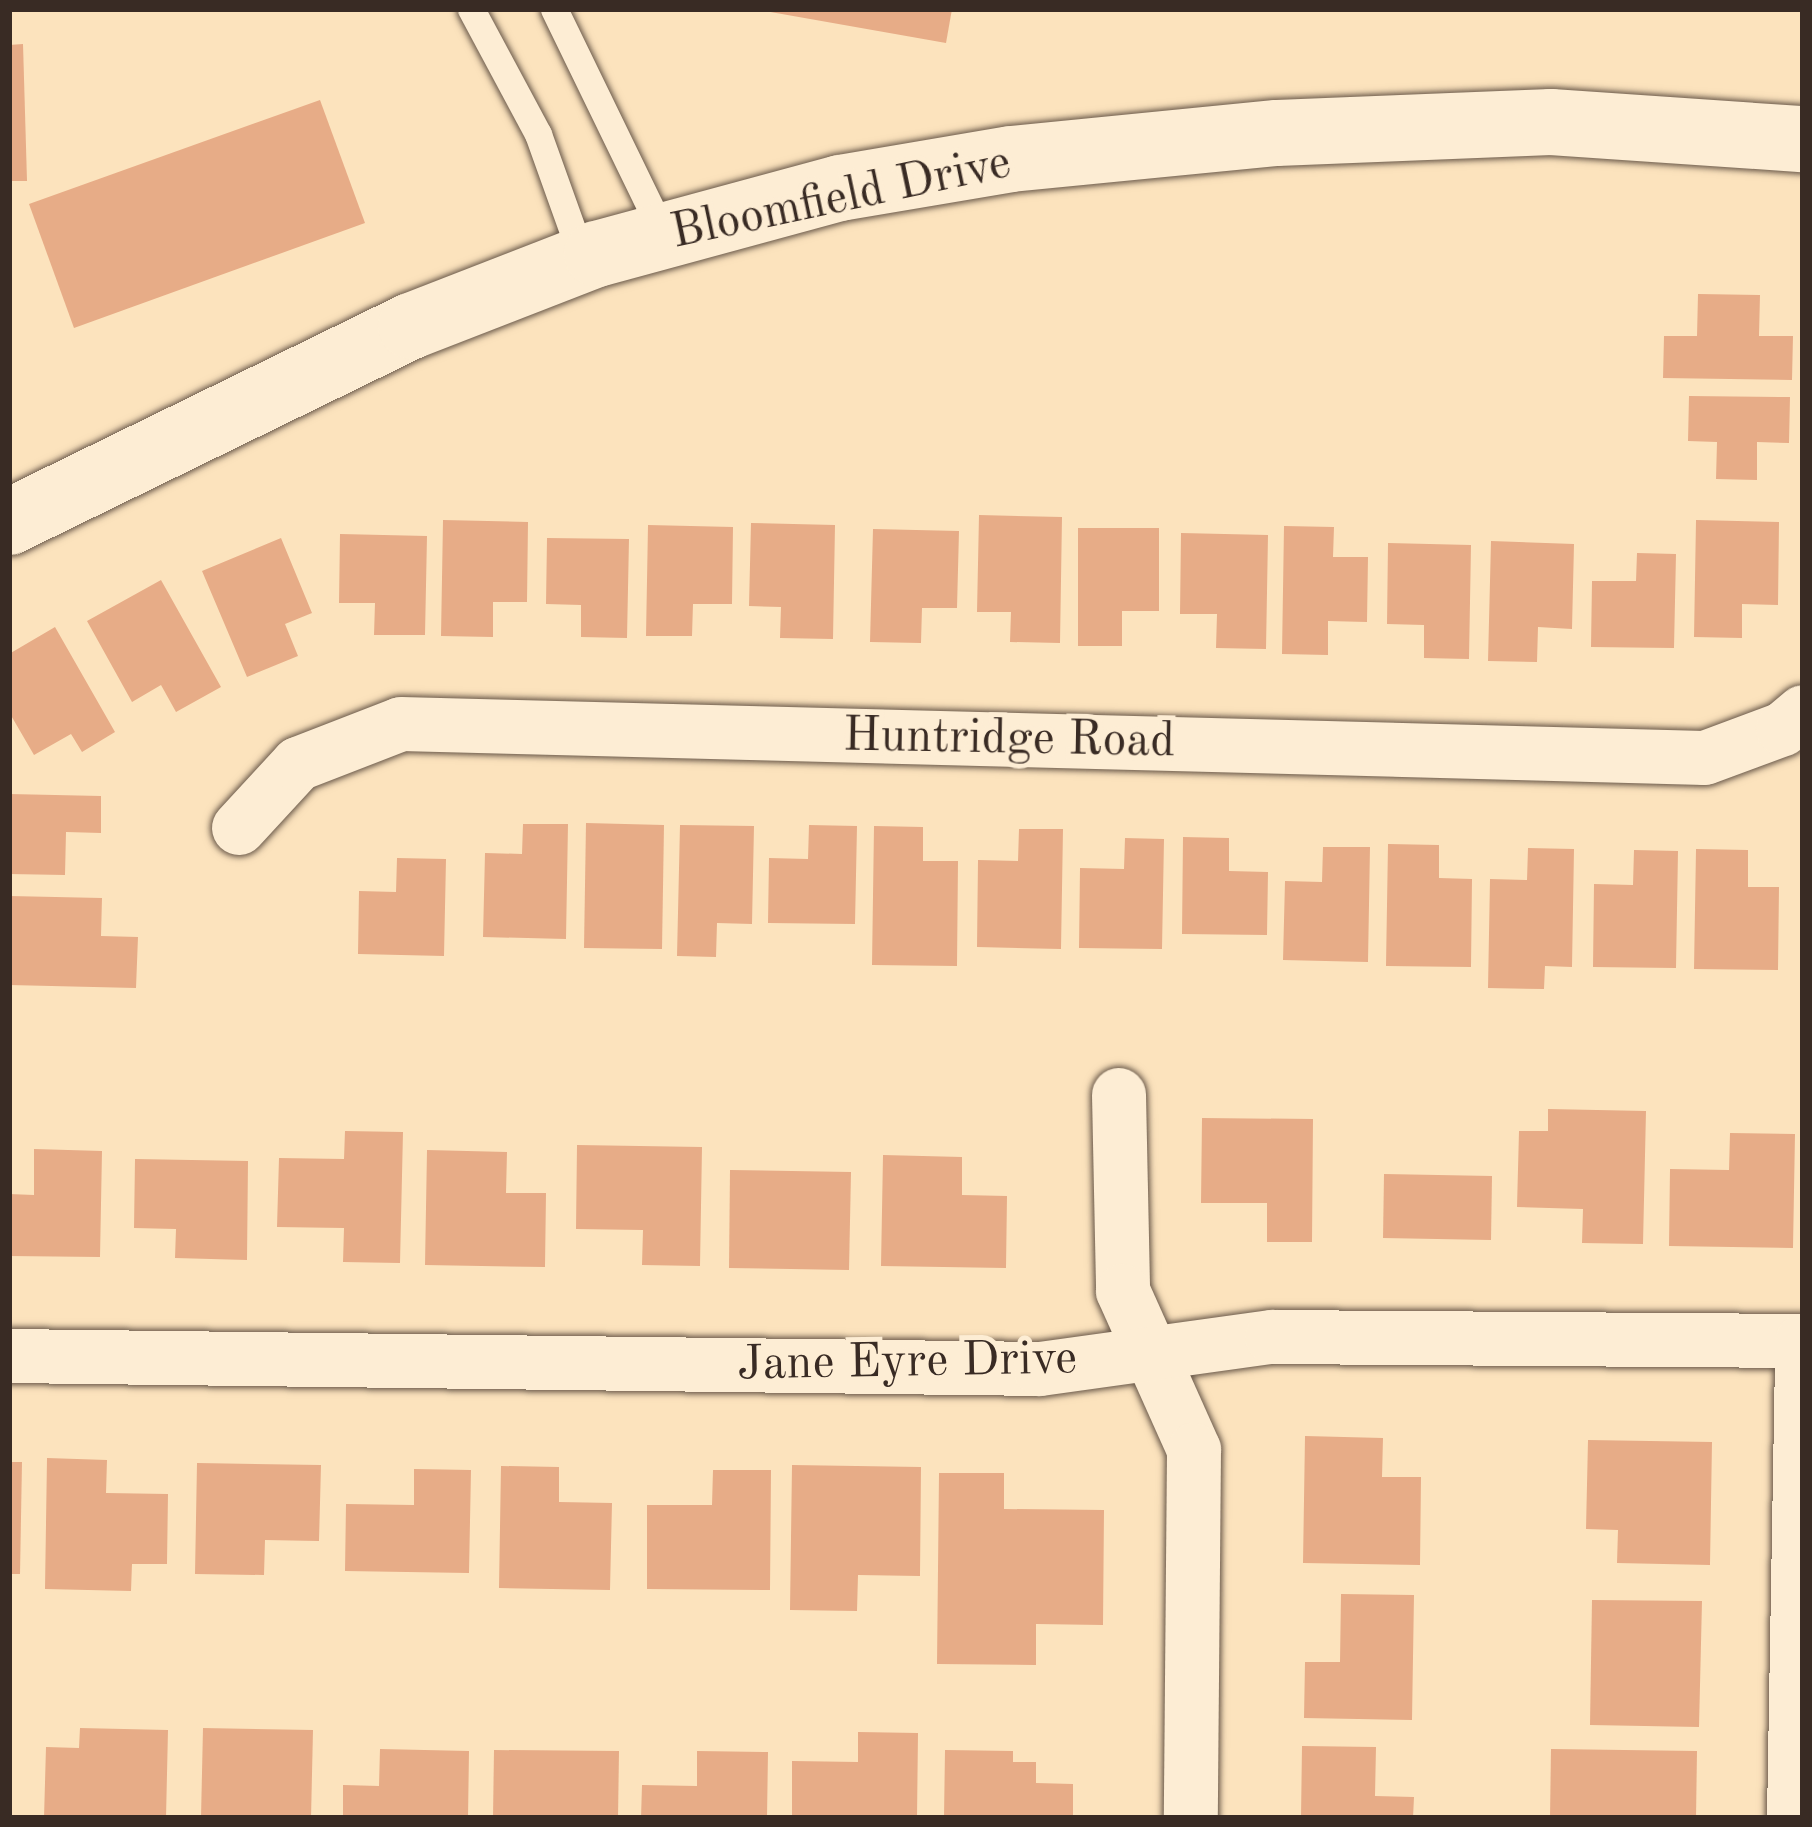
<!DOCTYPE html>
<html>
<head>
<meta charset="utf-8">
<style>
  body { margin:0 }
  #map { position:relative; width:1812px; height:1827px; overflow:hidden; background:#fce3bd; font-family:"Old Standard TT",serif }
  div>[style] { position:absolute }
  .building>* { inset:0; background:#e7ac87 }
  .roads { filter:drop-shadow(0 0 3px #6a594a) drop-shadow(0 0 3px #6a594a) }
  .service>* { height:27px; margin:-13.5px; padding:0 13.5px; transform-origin:13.5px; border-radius:13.5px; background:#fdedd4 }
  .minor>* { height:54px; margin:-27px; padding:0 27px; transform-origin:27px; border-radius:27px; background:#fdedd4 }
  .tertiary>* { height:66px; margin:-33px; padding:0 33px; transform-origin:33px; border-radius:33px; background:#fdedd4 }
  span { translate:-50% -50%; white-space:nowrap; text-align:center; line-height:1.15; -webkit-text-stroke:10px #fdedd4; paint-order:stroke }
  .street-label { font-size:48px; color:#392b24 }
  .frame { position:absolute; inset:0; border:12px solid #392b24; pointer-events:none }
</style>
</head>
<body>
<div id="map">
  <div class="building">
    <i style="clip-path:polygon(754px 9px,952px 9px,946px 43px)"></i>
    <i style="clip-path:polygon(23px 44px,27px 181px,9px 181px,9px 45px)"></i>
    <i style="clip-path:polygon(320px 100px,365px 223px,74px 328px,29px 204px)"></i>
    <i style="clip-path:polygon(1698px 294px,1760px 295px,1759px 336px,1793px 336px,1792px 380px,1663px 378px,1664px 336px,1697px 336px)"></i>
    <i style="clip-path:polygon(1689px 396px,1790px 397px,1789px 443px,1757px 442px,1757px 480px,1716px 479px,1717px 442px,1688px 441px)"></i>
    <i style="clip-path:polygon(979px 515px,1062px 517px,1060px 643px,1010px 642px,1011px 612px,977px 612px)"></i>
    <i style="clip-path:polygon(443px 520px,528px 522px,527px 602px,493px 602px,493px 637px,441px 636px)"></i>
    <i style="clip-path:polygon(1696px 520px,1779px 522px,1778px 605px,1742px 604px,1742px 638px,1694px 637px)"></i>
    <i style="clip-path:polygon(751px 523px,835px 525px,833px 639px,780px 638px,781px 607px,749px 606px)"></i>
    <i style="clip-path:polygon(648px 525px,733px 527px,732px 604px,693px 604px,692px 636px,646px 636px)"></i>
    <i style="clip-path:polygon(1284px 526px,1334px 527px,1333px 557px,1368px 557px,1367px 622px,1328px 621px,1328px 655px,1282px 654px)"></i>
    <i style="clip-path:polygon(1078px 528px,1159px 528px,1159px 611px,1122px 611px,1122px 646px,1078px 646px)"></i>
    <i style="clip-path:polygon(873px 529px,959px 531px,957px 608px,922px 608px,921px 643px,870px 642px)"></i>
    <i style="clip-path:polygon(1181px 533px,1268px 535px,1266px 649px,1216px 648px,1217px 614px,1180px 614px)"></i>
    <i style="clip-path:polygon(340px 534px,427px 536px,425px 635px,374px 635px,375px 603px,339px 603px)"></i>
    <i style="clip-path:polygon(281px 538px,312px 613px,285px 624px,298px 656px,247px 677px,202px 571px)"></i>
    <i style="clip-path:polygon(547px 538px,629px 539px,627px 638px,581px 637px,581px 605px,546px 604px)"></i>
    <i style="clip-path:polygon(1491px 541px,1574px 544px,1572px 629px,1538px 627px,1537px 662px,1488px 661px)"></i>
    <i style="clip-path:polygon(1388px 543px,1471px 545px,1469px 659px,1424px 658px,1424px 625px,1387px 624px)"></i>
    <i style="clip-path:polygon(1637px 553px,1676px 554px,1674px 648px,1591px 647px,1592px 581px,1636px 581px)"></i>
    <i style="clip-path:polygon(161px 580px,221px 687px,176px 712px,161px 685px,132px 702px,87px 621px)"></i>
    <i style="clip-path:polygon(55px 627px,115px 732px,82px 752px,71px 734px,34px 755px,9px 712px,9px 654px)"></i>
    <i style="clip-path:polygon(9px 794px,101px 796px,101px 833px,66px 832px,65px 875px,9px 874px)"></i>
    <i style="clip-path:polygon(586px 823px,664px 825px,662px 949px,584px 948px)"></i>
    <i style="clip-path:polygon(523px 824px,568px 824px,566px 939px,483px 937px,485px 853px,522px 854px)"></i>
    <i style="clip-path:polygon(680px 825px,754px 826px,752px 924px,717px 923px,716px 957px,677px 956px)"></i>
    <i style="clip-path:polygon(809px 825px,857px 826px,855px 924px,768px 923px,769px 858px,808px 859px)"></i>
    <i style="clip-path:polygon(874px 826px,923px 827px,923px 861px,958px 861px,957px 966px,872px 965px)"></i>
    <i style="clip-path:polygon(1019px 829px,1063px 829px,1061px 949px,977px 947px,978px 860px,1018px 861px)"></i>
    <i style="clip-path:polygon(1183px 837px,1229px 838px,1229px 871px,1268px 872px,1267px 935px,1182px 934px)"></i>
    <i style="clip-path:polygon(1125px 838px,1164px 839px,1162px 949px,1079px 948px,1080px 868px,1124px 869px)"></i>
    <i style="clip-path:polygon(1388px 844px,1439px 845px,1439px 878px,1472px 879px,1471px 967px,1386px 966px)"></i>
    <i style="clip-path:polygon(1323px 847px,1370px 847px,1368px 962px,1283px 960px,1285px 881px,1322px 882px)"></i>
    <i style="clip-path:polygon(1528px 848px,1574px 849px,1572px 967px,1545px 966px,1544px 989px,1488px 988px,1490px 879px,1527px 880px)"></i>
    <i style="clip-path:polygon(1696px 849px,1748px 850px,1748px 887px,1779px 887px,1778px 970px,1694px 969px)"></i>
    <i style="clip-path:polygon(1634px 850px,1678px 851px,1676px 968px,1593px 967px,1594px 884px,1633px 885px)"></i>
    <i style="clip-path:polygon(397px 858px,446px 859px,444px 956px,358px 954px,359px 891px,396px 892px)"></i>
    <i style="clip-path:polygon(9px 896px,102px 898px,101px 936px,138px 937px,136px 988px,9px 985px)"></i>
    <i style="clip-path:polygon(1548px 1109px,1646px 1111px,1643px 1244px,1582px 1243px,1583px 1209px,1517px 1207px,1519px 1131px,1548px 1131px)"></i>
    <i style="clip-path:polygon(1202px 1118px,1313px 1119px,1312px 1242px,1267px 1242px,1267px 1203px,1201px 1203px)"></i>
    <i style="clip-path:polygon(345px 1131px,403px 1132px,400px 1263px,343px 1262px,344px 1228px,277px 1227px,279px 1158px,344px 1159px)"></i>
    <i style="clip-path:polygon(1730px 1133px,1795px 1134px,1793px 1248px,1669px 1246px,1670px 1169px,1729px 1170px)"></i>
    <i style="clip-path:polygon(577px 1145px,702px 1147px,700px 1266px,642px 1265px,643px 1230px,576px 1229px)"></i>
    <i style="clip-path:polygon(34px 1149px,102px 1151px,100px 1257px,9px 1256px,9px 1194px,34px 1195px)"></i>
    <i style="clip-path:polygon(427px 1150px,507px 1152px,506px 1193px,546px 1193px,545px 1267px,425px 1265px)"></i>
    <i style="clip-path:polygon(883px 1155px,962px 1157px,962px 1195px,1007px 1196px,1006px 1268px,881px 1266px)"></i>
    <i style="clip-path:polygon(135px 1159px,248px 1161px,247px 1260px,175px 1258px,176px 1229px,134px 1228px)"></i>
    <i style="clip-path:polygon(730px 1170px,851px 1172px,849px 1270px,729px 1268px)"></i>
    <i style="clip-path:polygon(1384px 1174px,1492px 1176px,1491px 1240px,1383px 1238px)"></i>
    <i style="clip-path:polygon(1305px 1436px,1383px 1438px,1382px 1477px,1421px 1477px,1420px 1565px,1303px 1563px)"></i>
    <i style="clip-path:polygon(1588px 1440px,1712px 1442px,1710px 1565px,1617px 1563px,1618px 1530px,1586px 1529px)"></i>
    <i style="clip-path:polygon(47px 1458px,107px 1460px,106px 1493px,168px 1494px,167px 1564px,132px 1564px,131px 1591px,45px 1589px)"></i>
    <i style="clip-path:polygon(9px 1462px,22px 1462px,20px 1574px,9px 1574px)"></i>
    <i style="clip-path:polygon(197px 1463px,321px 1465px,319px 1541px,265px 1540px,264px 1575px,195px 1574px)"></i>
    <i style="clip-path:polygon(792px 1465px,921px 1467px,920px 1576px,858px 1575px,857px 1611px,790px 1610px)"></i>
    <i style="clip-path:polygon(501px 1466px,559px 1467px,559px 1502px,612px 1503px,610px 1590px,499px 1588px)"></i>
    <i style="clip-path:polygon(414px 1469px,471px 1470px,469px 1573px,345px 1571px,346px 1504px,414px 1505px)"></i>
    <i style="clip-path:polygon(713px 1470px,771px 1470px,770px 1590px,647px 1589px,647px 1505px,712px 1505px)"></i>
    <i style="clip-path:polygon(939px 1473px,1004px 1473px,1004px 1509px,1104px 1510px,1103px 1625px,1036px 1624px,1036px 1665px,937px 1664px)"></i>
    <i style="clip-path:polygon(1341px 1594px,1414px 1595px,1412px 1720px,1304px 1718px,1305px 1662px,1340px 1662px)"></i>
    <i style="clip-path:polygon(1592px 1600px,1702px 1601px,1699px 1727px,1590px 1725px)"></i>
    <i style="clip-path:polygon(80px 1728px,168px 1730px,166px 1818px,44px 1818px,46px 1747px,79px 1748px)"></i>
    <i style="clip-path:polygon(203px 1728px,313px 1730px,311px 1818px,201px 1818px)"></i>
    <i style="clip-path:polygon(858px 1732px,918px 1733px,917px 1818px,792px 1818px,792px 1761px,858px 1762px)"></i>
    <i style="clip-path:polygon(1302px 1746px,1376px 1747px,1375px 1796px,1414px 1797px,1413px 1818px,1301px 1818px)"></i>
    <i style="clip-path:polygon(380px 1749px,469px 1751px,468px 1818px,343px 1818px,343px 1785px,379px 1786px)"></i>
    <i style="clip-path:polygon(1551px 1749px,1697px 1751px,1696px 1818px,1550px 1818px)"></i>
    <i style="clip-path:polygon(494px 1750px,619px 1751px,618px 1818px,493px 1818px)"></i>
    <i style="clip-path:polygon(945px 1750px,1013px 1751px,1013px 1762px,1036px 1762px,1036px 1783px,1073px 1784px,1073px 1818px,944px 1818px)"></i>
    <i style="clip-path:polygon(697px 1751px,768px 1752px,767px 1818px,641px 1818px,642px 1785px,697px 1786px)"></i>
  </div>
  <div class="roads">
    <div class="service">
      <i style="left:471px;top:9px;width:142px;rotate:61.8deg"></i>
      <i style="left:538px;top:134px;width:134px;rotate:70.3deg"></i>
      <i style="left:554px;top:9px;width:252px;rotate:64.1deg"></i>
    </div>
    <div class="minor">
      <i style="left:239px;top:828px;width:87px;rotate:-47.3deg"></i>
      <i style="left:298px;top:764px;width:110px;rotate:-21.2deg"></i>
      <i style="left:401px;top:724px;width:1304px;rotate:1.49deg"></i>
      <i style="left:1705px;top:758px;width:83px;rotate:-20.4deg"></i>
      <i style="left:1783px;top:729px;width:26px;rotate:-40deg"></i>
      <i style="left:1119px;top:1095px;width:196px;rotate:88.8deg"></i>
      <i style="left:1123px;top:1291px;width:174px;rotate:65.9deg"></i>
      <i style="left:1194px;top:1450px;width:368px;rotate:90.5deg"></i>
      <i style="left:9px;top:1356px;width:1031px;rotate:0.72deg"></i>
      <i style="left:1040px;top:1369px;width:234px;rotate:-7.9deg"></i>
      <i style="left:1272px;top:1337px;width:531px;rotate:0.43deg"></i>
      <i style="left:1794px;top:1818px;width:477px;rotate:-89deg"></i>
    </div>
    <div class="tertiary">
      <i style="left:9px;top:522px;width:447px;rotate:-26deg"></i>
      <i style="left:411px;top:326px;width:199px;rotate:-21.2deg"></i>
      <i style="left:597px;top:254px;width:252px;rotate:-15.2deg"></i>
      <i style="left:840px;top:188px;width:173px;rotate:-9.6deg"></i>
      <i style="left:1011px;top:159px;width:267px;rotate:-5.6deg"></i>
      <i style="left:1277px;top:133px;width:274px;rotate:-2.3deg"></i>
      <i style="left:1551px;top:122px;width:253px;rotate:3.9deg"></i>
    </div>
  </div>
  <div class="street-label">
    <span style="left:841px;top:199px;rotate:-12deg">Bloomfield Drive</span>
    <span style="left:1009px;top:740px;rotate:1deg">Huntridge Road</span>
    <span style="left:907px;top:1363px;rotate:-1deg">Jane Eyre Drive</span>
  </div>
  <div class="frame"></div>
</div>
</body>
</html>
